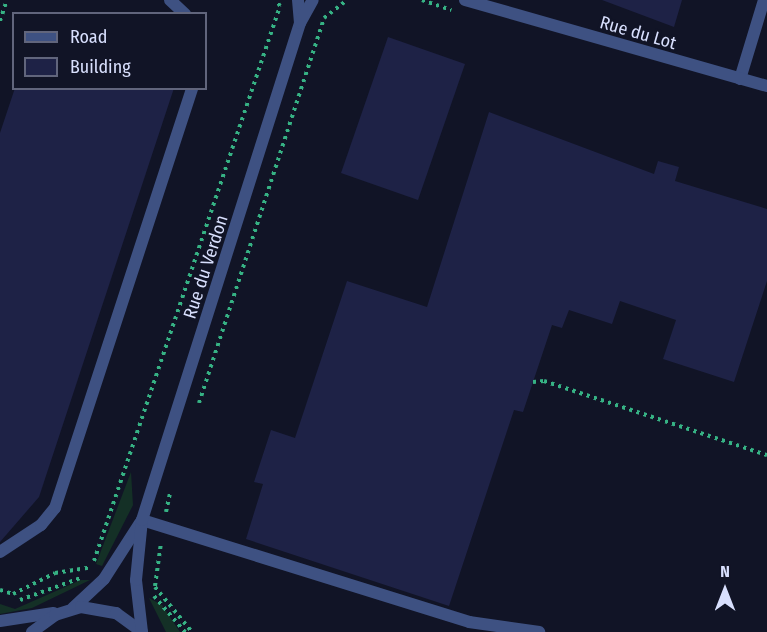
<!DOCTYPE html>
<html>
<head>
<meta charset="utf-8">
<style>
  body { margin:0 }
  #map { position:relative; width:767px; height:632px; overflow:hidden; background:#111426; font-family:"Fira Sans Condensed",sans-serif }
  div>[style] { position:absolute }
  .green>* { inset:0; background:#143026 }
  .building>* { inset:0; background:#1e2246 }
  .path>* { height:4px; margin-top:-2px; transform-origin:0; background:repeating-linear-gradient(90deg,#36b284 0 3px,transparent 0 7.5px) }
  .lane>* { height:12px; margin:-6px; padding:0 6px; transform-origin:6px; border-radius:6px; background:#3e5182 }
  .street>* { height:12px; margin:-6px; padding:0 6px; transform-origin:6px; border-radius:6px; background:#3e5182 }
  span { translate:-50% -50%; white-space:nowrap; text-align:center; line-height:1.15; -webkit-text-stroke:5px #111426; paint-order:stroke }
  .street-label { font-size:18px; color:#d8dffd }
  .legend { position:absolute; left:12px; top:12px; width:195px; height:78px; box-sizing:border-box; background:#111426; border:2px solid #61657c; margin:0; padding:8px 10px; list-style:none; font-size:18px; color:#d8dffd }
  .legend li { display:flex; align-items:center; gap:12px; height:30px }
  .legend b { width:30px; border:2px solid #61657c }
  .north { position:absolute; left:695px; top:560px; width:60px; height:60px; -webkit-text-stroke:4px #111426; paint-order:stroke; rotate:0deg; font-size:16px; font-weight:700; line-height:24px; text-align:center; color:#d8dffd }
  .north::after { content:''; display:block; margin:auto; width:21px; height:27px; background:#d8dffd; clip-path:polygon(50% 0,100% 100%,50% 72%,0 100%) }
</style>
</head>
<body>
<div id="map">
  <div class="green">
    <i style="clip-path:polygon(131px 472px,133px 505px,102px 566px,96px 564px)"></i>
    <i style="clip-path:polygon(81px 580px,90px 580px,32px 608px,0 614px,0 604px,15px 609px)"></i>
    <i style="clip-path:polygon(149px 598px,162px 605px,180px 632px,166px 632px)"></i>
  </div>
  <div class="building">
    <i style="clip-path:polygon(602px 0,682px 0,674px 27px)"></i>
    <i style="clip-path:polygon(388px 37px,465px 64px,418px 200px,341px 173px)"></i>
    <i style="clip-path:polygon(15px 88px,174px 88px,39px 497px,0 542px,0 133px)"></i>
    <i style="clip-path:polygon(489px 112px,654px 174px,658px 161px,679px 167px,675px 181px,767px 209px,767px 281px,734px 382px,663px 359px,676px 320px,620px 301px,612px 324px,569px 310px,562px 328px,552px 325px,523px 412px,514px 410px,449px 606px,246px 539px,263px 484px,254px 482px,271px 430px,295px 438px,347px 281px,427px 307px)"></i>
  </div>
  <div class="path">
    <i style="left:422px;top:0;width:31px;rotate:19deg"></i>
    <i style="left:0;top:21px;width:22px;rotate:-72deg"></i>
    <i style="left:533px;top:382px;width:11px;rotate:-5deg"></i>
    <i style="left:544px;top:381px;width:235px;rotate:18.4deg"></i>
    <i style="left:199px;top:403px;width:405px;rotate:-72deg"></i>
    <i style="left:324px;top:18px;width:29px;rotate:-38deg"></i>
    <i style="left:166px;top:512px;width:19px;rotate:-78deg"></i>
    <i style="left:94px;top:561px;width:585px;rotate:-71.47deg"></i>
    <i style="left:280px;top:6px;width:7px;rotate:-124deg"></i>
    <i style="left:155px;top:586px;width:43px;rotate:-82.1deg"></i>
    <i style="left:155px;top:587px;width:58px;rotate:50.6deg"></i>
    <i style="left:0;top:590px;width:14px;rotate:17deg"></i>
    <i style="left:13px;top:594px;width:47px;rotate:-26.6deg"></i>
    <i style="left:55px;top:573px;width:37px;rotate:-9deg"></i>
    <i style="left:154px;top:596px;width:48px;rotate:49.3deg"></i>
    <i style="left:20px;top:600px;width:64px;rotate:-20.1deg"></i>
  </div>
  <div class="lane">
    <i style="left:170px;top:0;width:21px;rotate:43deg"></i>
    <i style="left:740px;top:79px;width:83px;rotate:-73.1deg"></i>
    <i style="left:142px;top:520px;width:343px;rotate:17.3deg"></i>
    <i style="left:469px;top:622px;width:71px;rotate:8.1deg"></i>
    <i style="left:0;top:552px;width:49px;rotate:-33.4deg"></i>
    <i style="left:41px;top:525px;width:22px;rotate:-51deg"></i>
    <i style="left:55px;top:508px;width:442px;rotate:-71.9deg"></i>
  </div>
  <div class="street">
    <i style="left:298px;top:0;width:22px;rotate:85deg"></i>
    <i style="left:465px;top:0;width:314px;rotate:15.9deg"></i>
    <i style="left:73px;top:608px;width:42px;rotate:-43.1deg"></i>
    <i style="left:104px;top:579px;width:67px;rotate:-57.3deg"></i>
    <i style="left:0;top:621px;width:54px;rotate:-8.6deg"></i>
    <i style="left:32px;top:632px;width:29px;rotate:-36deg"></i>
    <i style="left:55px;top:615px;width:27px;rotate:-17deg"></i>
    <i style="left:81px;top:607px;width:36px;rotate:10deg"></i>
    <i style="left:116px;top:613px;width:32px;rotate:36deg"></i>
    <i style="left:142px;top:632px;width:52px;rotate:-96.6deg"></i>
    <i style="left:136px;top:580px;width:60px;rotate:-84.3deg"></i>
    <i style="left:142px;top:520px;width:522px;rotate:-72.36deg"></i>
    <i style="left:300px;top:23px;width:26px;rotate:-61deg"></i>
  </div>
  <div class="street-label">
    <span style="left:638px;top:33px;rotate:16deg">Rue du Lot</span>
    <span style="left:206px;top:267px;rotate:-72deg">Rue du Verdon</span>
  </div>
  <ul class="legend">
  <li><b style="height:8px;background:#3e5182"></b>Road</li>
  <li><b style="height:16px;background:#1e2246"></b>Building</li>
  </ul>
  <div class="north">N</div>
</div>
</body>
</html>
